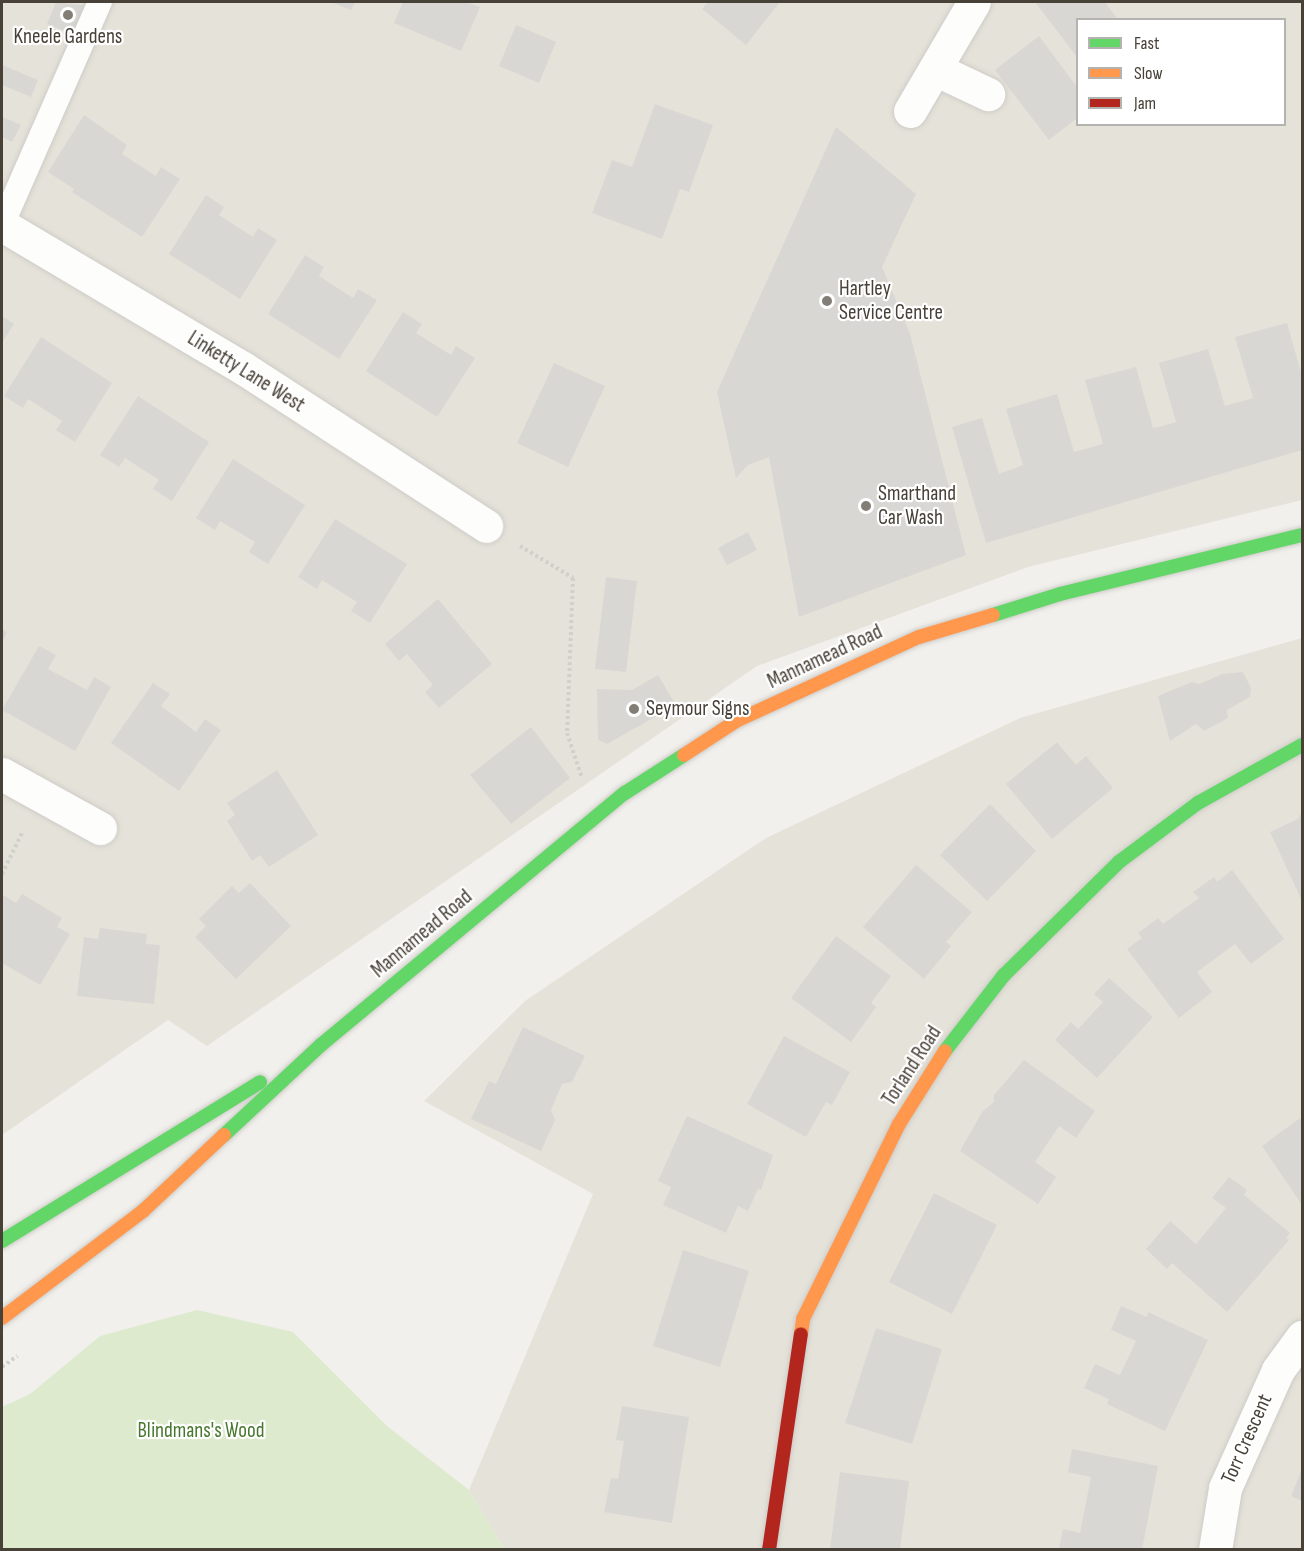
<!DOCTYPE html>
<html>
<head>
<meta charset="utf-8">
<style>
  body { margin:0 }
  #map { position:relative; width:1304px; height:1551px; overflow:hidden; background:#f1f0ec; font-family:"Sofia Sans Condensed",sans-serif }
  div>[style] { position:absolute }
  .residential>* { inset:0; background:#e5e2d9 }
  .green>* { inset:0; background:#deeacd }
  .building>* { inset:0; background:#d9d7d3 }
  .path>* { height:4px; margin-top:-2px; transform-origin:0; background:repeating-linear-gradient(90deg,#d1d0cb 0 3px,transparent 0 6px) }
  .roads { filter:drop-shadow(0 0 2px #ceccc8) drop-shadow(0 0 2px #ceccc8) }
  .lane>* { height:24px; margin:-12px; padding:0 12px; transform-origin:12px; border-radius:12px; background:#fdfdfc }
  .street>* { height:33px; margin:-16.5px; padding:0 16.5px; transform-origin:16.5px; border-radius:16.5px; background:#fdfdfc }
  .fast>* { height:14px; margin:-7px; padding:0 7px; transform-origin:7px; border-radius:7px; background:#63d668 }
  .slow>* { height:14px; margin:-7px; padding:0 7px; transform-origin:7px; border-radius:7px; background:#ff974d }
  .jam>* { height:14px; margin:-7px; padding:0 7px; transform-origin:7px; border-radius:7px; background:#b3261e }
  .dots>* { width:16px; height:16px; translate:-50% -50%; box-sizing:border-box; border:3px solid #fff; border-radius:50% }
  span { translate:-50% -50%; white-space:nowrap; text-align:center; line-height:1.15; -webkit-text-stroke:4.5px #fff; paint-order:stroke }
  .poi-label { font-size:21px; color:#474137 }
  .left { translate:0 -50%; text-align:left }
  .street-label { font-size:21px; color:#474137 }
  .park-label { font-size:21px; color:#47772d }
  .frame { position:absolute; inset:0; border:3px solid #474137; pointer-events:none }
  .legend { position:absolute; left:1076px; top:18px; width:210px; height:108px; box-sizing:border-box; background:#fff; border:2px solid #b5b3af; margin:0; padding:8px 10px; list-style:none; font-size:18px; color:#474137 }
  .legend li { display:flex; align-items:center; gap:12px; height:30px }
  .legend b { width:30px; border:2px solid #b5b3af }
</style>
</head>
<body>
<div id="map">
  <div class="residential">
    <i style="clip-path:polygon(evenodd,2px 2px,1302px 2px,1302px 500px,1028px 567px,757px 666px,207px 1046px,168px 1020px,2px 1135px,2px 2px,1078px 20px,1284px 20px,1284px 124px,1078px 124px,1078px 20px)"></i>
    <i style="clip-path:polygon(1302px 638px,1302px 1549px,504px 1549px,469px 1490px,593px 1194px,424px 1101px,525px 1001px,766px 838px,1020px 718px)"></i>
  </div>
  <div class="green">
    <i style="clip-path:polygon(197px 1310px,293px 1332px,387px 1426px,469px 1490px,504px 1549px,2px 1549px,2px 1407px,30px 1394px,100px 1336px)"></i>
  </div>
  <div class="building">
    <i style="clip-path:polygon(56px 2px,88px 6px,76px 35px,47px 24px)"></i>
    <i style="clip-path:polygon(331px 2px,355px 2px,351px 10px)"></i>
    <i style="clip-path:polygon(403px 2px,466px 2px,480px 7px,461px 51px,394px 23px)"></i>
    <i style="clip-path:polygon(708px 2px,780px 2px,746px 45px,702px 9px)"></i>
    <i style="clip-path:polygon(1035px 2px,1105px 2px,1118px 20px,1077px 20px,1077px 57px)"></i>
    <i style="clip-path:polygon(516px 25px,556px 42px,539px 83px,499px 66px)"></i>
    <i style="clip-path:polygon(1039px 36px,1077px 87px,1077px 118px,1049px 140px,995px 70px)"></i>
    <i style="clip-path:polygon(2px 65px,38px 80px,31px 97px,2px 85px)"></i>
    <i style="clip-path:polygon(655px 104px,713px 125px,689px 192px,680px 189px,662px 239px,592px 213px,612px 160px,632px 167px)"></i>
    <i style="clip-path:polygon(84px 115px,127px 145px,122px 154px,156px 176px,161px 167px,180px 179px,142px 237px,72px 192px,74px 189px,48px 172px)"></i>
    <i style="clip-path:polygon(2px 117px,21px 125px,12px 142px,2px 137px)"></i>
    <i style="clip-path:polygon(836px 127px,916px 194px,882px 267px,910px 334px,966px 555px,799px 617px,769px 457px,748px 465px,736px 478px,717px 392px)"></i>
    <i style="clip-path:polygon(206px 195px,224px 207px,219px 215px,253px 237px,258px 228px,277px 240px,240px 299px,169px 254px)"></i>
    <i style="clip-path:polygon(305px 255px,324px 267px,319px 276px,353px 298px,358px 289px,377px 300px,339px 359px,268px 314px)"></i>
    <i style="clip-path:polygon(403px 312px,422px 324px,416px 333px,451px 355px,456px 346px,475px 358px,437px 417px,366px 371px)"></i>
    <i style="clip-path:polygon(2px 316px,14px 324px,2px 343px)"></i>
    <i style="clip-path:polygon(1287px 323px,1302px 376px,1302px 450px,986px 543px,952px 427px,982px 418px,999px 474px,1023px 465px,1006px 409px,1057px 394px,1074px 452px,1103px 444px,1085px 380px,1136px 367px,1153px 428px,1159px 427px,1176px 422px,1159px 363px,1208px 349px,1225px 406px,1253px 398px,1235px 337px)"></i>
    <i style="clip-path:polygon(41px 337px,112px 383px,75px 442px,56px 430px,62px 421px,28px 399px,23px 408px,4px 396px)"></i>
    <i style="clip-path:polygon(554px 363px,605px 386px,568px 467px,517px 443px)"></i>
    <i style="clip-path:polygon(138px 396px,209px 442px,172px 501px,153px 489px,159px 480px,125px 458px,119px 467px,100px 455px)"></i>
    <i style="clip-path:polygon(233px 459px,305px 505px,268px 564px,249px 552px,255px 542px,220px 521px,215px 530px,196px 518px)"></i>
    <i style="clip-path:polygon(335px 519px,407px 564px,370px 623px,351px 611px,357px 602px,322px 580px,317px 589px,298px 577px)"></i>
    <i style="clip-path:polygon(748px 532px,757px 550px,727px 565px,718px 548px)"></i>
    <i style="clip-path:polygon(606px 577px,637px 581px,626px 672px,595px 669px)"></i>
    <i style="clip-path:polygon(438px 599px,492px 664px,439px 708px,425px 692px,433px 685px,407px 654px,399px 661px,385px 644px)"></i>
    <i style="clip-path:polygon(2px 629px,7px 632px,2px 643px)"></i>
    <i style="clip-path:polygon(39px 646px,56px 655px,48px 669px,67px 679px,87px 690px,94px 677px,111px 687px,75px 751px,2px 710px)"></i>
    <i style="clip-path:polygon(1243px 672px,1251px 688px,1250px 697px,1227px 710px,1228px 718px,1204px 731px,1196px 724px,1170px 741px,1158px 696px,1192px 682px,1200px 684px,1222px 674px)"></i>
    <i style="clip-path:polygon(658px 675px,676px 705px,607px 744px,598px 740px,597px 689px,632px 690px)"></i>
    <i style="clip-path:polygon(153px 683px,170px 694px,161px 706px,179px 719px,196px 732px,205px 719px,221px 730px,179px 791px,111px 743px)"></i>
    <i style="clip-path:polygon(531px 727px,570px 778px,511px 824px,470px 775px)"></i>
    <i style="clip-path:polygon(1057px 742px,1076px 765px,1086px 756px,1113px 788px,1052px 839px,1006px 784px)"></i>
    <i style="clip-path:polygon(277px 770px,318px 835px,269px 867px,260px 855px,252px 861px,227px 821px,235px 815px,227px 803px)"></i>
    <i style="clip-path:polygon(990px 804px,1036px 851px,987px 901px,940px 855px)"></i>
    <i style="clip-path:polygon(1302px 812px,1302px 901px,1270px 832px,1298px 819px)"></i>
    <i style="clip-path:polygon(916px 865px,972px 912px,946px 942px,951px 946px,924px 979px,863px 927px)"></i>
    <i style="clip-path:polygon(1232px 870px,1284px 939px,1251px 964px,1235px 944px,1197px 972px,1212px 992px,1179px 1018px,1127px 949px,1142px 938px,1138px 933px,1158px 918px,1163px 924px,1199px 898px,1193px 892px,1214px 877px,1217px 882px)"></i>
    <i style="clip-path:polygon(250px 883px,291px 926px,236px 979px,195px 937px,206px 926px,199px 919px,232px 886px,239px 893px)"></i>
    <i style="clip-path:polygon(22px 894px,62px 918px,57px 927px,70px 934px,40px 985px,2px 963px,2px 899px,3px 895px,16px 903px)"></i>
    <i style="clip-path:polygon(100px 928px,147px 934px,146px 944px,160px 945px,154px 1004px,77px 996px,84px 937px,98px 939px)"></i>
    <i style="clip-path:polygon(836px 936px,891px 976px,871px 1003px,876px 1007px,851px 1042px,791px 998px)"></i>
    <i style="clip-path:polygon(1109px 978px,1153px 1017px,1097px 1078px,1055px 1040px,1071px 1022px,1078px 1029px,1103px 1002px,1094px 994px)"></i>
    <i style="clip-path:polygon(523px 1027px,585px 1056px,572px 1082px,562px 1084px,551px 1110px,555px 1120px,541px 1151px,471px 1119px,489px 1081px,496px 1084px)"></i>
    <i style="clip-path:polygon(784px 1036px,850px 1072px,832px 1105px,826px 1102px,806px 1137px,747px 1104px)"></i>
    <i style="clip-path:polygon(1024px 1060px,1095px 1111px,1076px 1138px,1059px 1126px,1035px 1162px,1056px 1177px,1038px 1204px,960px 1151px,982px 1112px,994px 1102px,994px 1095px)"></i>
    <i style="clip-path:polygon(687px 1116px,773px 1155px,761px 1190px,758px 1189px,748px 1211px,738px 1206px,726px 1233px,663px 1205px,671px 1187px,658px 1181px)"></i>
    <i style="clip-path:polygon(1300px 1118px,1302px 1122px,1302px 1205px,1262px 1146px)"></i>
    <i style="clip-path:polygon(1229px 1177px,1247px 1190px,1244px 1195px,1290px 1233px,1286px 1238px,1289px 1240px,1227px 1312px,1172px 1263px,1167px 1269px,1146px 1249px,1170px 1221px,1196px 1244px,1226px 1208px,1212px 1198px)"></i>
    <i style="clip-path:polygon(934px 1193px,997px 1225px,952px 1314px,889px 1282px)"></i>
    <i style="clip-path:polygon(683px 1250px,749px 1271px,720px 1367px,653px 1346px)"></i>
    <i style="clip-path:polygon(1121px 1306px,1147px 1317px,1148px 1312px,1208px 1340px,1165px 1431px,1107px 1404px,1109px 1399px,1084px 1388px,1095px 1364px,1120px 1375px,1136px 1341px,1111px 1330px)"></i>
    <i style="clip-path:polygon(876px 1328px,942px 1349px,912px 1444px,845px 1423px)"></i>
    <i style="clip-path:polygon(622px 1406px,689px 1417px,672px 1523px,604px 1512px,611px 1478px,618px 1479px,624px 1441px,616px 1440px)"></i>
    <i style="clip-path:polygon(1072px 1449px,1158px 1466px,1142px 1550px,1059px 1548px,1063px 1529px,1080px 1533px,1091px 1477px,1068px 1472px)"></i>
    <i style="clip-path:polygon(1302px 1469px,1302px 1501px,1291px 1496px)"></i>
    <i style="clip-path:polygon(840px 1472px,909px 1481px,900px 1550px,830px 1550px)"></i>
  </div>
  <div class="path">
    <i style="left:520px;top:546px;width:62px;rotate:31.1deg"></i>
    <i style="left:573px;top:578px;width:155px;rotate:92.2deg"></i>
    <i style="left:567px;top:733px;width:47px;rotate:71.6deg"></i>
    <i style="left:2px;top:874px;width:48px;rotate:-64deg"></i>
    <i style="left:2px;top:1367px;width:19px;rotate:-36deg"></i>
  </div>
  <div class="roads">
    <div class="lane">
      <i style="left:2px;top:225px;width:244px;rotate:-66.3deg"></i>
    </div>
    <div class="street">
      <i style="left:935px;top:69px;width:59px;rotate:25.3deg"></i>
      <i style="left:910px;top:111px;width:126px;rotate:-59.6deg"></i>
      <i style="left:2px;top:225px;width:280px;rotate:30.7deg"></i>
      <i style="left:243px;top:368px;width:290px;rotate:33deg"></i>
      <i style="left:2px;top:774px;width:112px;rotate:28.9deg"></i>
      <i style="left:1215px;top:1550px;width:63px;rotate:-80.8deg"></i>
      <i style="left:1225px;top:1488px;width:129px;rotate:-65.8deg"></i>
      <i style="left:1278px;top:1370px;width:41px;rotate:-54deg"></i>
    </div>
    <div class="fast">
      <i style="left:993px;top:615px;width:70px;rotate:-17.4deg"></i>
      <i style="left:1060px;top:594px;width:249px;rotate:-13.7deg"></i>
      <i style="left:945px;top:1051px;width:96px;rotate:-52.2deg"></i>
      <i style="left:1004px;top:975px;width:161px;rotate:-44.5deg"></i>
      <i style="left:1119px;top:862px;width:99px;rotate:-36.8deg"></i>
      <i style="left:1198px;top:803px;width:119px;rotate:-29.1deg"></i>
      <i style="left:224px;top:1135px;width:132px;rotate:-42.9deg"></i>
      <i style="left:321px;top:1045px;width:395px;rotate:-39.7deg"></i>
      <i style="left:625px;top:793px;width:70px;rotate:-32.8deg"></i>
      <i style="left:2px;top:1241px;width:303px;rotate:-31.6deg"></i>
    </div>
    <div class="slow">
      <i style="left:684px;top:755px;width:62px;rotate:-33.2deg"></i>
      <i style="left:736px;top:721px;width:201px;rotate:-24.7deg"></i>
      <i style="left:919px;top:637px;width:77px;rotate:-16.6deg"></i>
      <i style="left:2px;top:1318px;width:177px;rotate:-37.2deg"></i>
      <i style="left:143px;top:1211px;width:111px;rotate:-43.2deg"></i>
      <i style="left:801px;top:1334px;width:15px;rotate:-82deg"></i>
      <i style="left:803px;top:1319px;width:217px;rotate:-63.8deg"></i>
      <i style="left:899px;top:1124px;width:86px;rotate:-57.8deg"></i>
    </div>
    <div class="jam">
      <i style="left:769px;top:1550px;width:218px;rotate:-81.6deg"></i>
    </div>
  </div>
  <div class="dots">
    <i style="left:68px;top:15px;background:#827e76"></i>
    <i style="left:827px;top:301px;background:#827e76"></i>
    <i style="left:866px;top:506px;background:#827e76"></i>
    <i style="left:634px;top:709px;background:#827e76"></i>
  </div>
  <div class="poi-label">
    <span style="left:68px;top:37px">Kneele Gardens</span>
    <span class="left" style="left:839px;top:301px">Hartley<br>Service Centre</span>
    <span class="left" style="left:878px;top:506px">Smarthand<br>Car Wash</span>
    <span class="left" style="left:646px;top:709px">Seymour Signs</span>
  </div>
  <div class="street-label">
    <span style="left:246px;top:372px;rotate:32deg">Linketty Lane West</span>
    <span style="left:825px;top:657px;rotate:-25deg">Mannamead Road</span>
    <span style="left:422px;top:934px;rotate:-40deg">Mannamead Road</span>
    <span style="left:912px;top:1066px;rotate:-57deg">Torland Road</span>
    <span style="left:1247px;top:1439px;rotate:-66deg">Torr Crescent</span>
  </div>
  <div class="park-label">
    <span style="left:201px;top:1431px">Blindmans's Wood</span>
  </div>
  <div class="frame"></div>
  <ul class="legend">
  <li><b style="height:8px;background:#63d668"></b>Fast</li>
  <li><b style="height:8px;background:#ff974d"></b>Slow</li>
  <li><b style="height:8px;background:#b3261e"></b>Jam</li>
  </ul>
</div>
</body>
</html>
